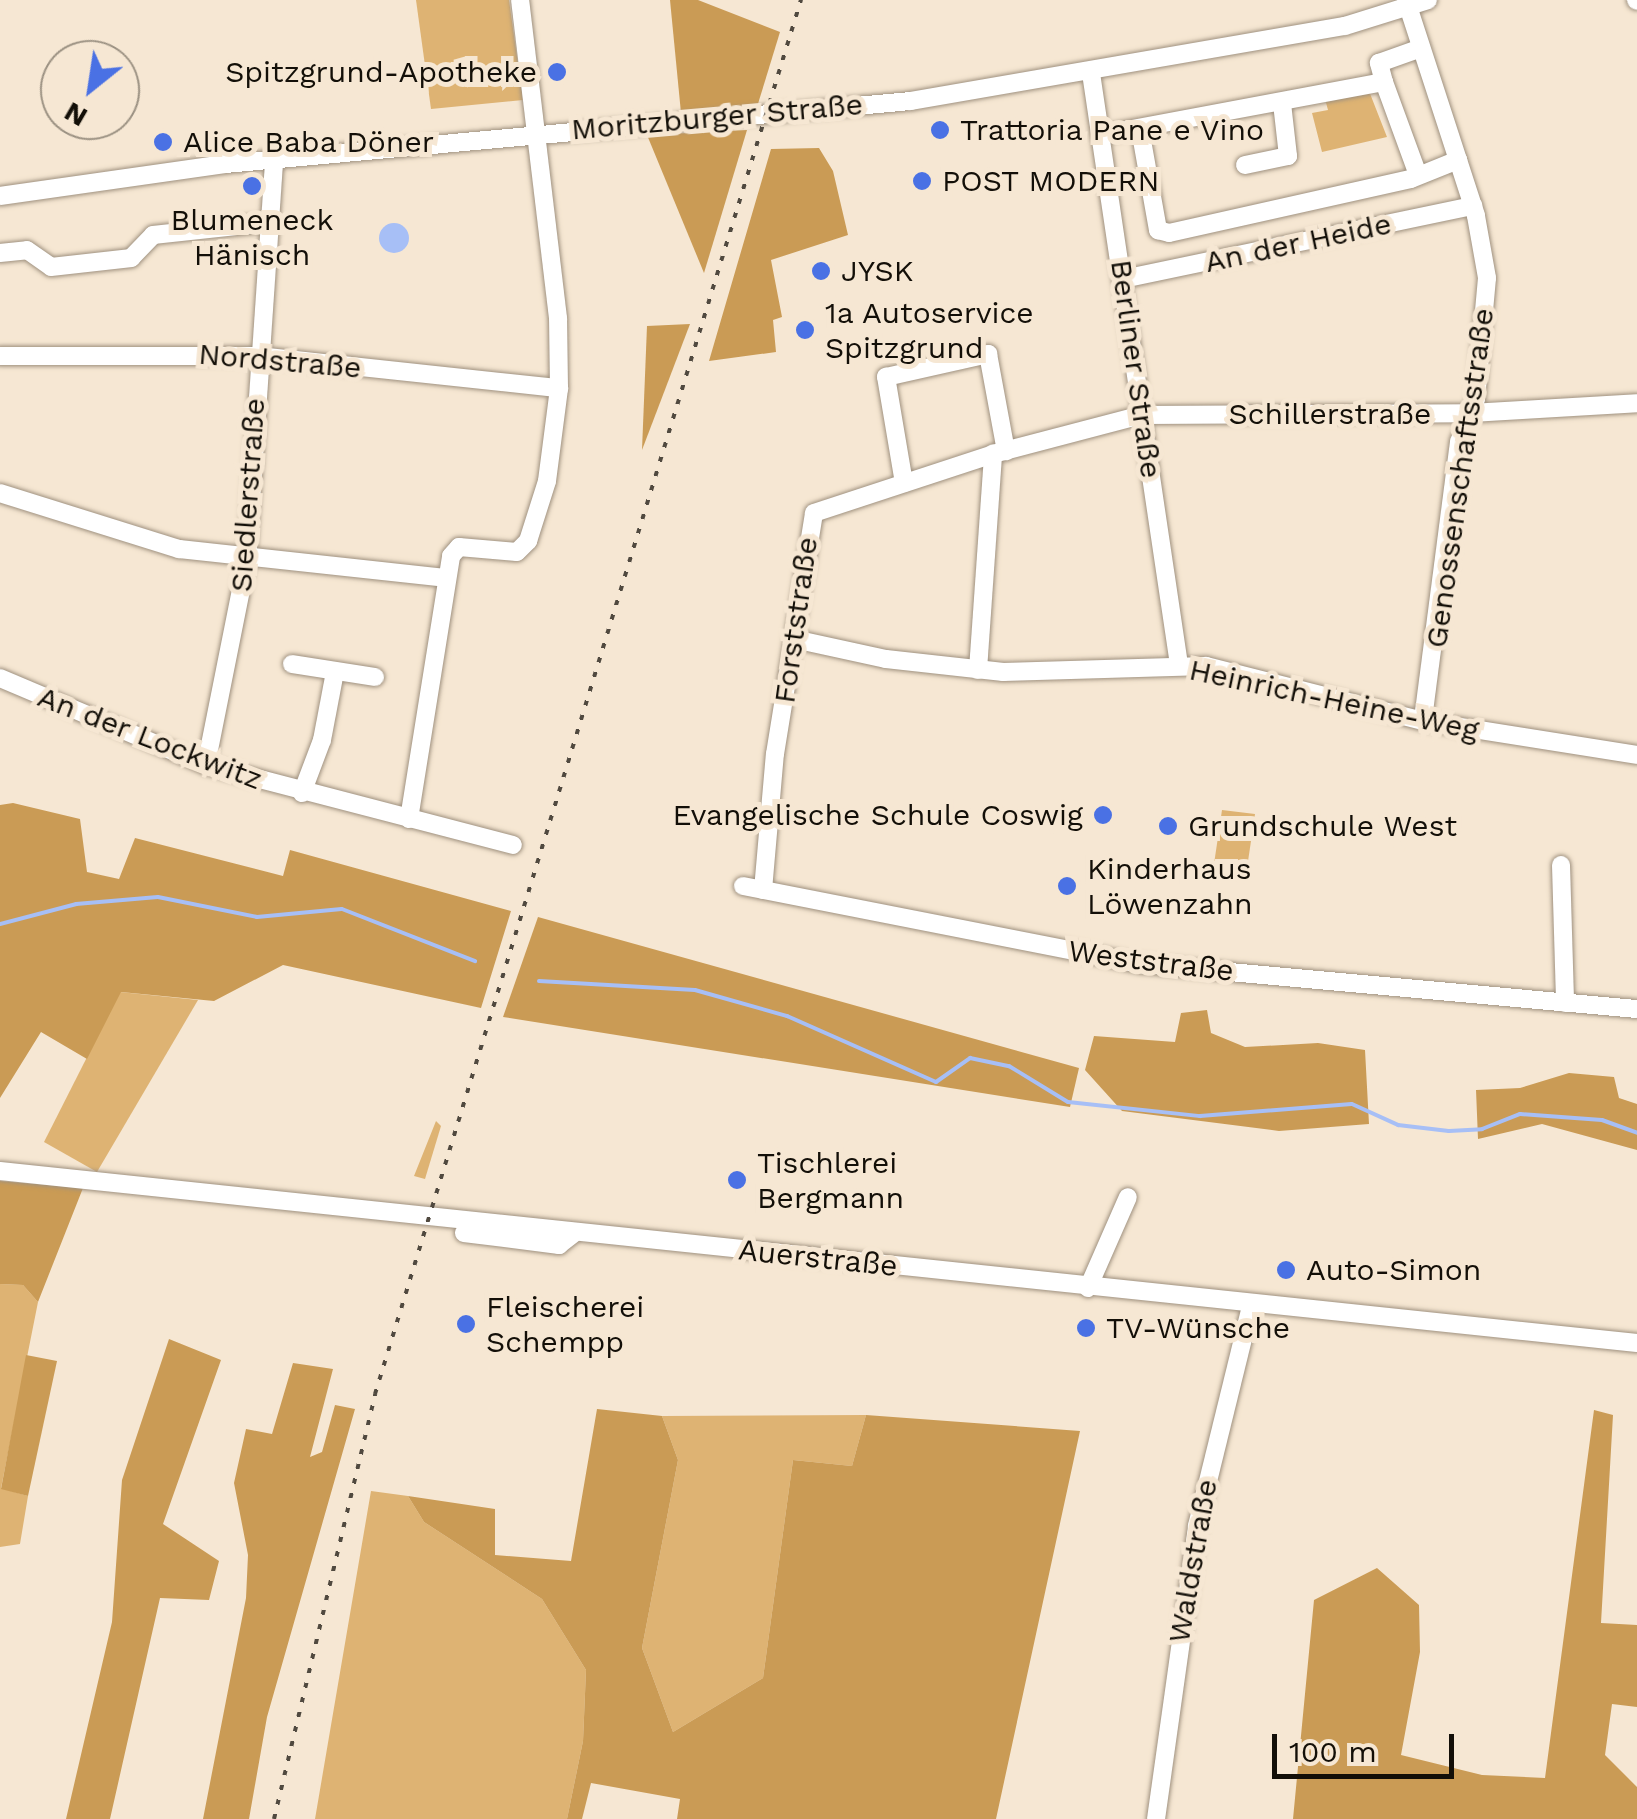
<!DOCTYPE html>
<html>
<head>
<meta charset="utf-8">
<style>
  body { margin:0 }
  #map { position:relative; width:1637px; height:1819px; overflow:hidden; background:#f6e7d3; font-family:"Work Sans",sans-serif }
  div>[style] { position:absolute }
  .green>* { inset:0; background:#deb373 }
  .forest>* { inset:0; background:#ca9b55 }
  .water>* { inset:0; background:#a7bff6 }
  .round { border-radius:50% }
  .stream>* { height:4px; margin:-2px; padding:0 2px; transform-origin:2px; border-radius:2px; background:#a7bff6 }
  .roads { filter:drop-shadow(0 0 2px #9f917f) drop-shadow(0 0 2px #9f917f) }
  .minor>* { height:18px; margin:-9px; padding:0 9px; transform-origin:9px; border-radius:9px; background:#fff }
  .rail>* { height:4px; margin-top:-2px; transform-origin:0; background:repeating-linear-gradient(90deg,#50493f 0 5px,transparent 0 15px) }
  .dots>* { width:28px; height:28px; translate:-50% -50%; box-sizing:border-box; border:5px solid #f6e7d3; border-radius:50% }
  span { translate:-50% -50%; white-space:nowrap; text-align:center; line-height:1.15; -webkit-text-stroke:10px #f6e7d3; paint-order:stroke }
  .poi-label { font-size:30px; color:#130f08 }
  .right { translate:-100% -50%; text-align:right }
  .left { translate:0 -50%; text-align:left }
  .street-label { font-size:30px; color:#130f08 }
  .north { position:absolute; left:40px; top:40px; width:100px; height:100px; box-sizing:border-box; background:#f6e7d3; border:2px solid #9b9182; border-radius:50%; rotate:210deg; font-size:28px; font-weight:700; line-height:40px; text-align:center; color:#130f08 }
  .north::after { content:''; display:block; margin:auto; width:35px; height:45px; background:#4a71e4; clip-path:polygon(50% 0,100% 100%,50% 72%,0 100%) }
  .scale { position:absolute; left:1272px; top:1734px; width:182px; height:45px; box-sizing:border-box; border:5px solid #130f08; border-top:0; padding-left:12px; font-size:30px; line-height:35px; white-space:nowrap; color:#130f08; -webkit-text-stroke:8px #f6e7d3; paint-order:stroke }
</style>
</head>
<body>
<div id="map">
  <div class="green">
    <i style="clip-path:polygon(416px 0,509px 0,523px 100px,431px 109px)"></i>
    <i style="clip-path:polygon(1369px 91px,1387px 137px,1322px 152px,1312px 113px,1328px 110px,1325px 99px)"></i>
    <i style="clip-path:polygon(1222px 810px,1255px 814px,1247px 868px,1214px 864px)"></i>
    <i style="clip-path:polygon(120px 992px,198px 1000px,97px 1172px,44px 1142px)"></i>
    <i style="clip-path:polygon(436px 1121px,441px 1126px,425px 1179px,414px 1176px)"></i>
    <i style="clip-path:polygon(0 1284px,23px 1285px,38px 1302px,1px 1488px,28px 1496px,20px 1544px,0 1547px)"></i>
    <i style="clip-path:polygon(866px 1415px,852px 1466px,793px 1460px,763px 1678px,673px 1732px,642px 1648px,678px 1460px,662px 1416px)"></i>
    <i style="clip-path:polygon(371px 1491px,408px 1496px,424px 1522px,542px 1599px,586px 1670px,583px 1741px,567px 1819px,315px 1819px)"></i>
  </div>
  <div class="forest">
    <i style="clip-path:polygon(670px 0,698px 0,780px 32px,757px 107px,681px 113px)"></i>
    <i style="clip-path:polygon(747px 130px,704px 273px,647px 135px)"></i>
    <i style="clip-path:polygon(819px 148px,833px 171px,848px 235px,771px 260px,782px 317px,773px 320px,776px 352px,709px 361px,771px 149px)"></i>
    <i style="clip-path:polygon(690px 324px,642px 450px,647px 326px)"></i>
    <i style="clip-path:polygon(13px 803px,80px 819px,87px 872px,119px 879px,135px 838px,283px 876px,290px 850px,511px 911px,481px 1008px,283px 965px,214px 1001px,121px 992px,87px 1059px,41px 1032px,0 1098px,0 805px)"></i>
    <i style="clip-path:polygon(538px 917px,1079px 1068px,1070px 1107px,503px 1017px)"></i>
    <i style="clip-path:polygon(1207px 1010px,1211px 1033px,1245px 1047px,1318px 1043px,1365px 1050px,1369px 1124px,1279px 1131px,1122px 1111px,1085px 1070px,1094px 1036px,1175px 1042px,1181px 1013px)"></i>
    <i style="clip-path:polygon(1569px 1073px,1614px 1077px,1619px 1098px,1637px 1104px,1637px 1150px,1542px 1124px,1478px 1139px,1476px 1090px,1520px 1088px)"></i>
    <i style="clip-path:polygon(0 1181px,83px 1188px,38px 1302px,23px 1285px,0 1284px)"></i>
    <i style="clip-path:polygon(169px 1339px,221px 1360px,163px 1524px,219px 1561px,209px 1600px,160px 1598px,110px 1819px,66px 1819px,112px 1622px,122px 1480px)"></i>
    <i style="clip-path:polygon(26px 1355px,57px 1361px,28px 1496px,1px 1489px)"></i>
    <i style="clip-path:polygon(293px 1363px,333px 1369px,310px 1457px,322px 1452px,335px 1405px,355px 1409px,267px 1717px,249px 1819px,203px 1819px,246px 1598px,248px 1555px,234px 1483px,246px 1429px,272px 1434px)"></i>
    <i style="clip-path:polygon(597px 1409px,662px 1416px,678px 1460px,642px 1648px,673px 1732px,763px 1678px,793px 1460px,852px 1466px,866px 1415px,1080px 1431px,996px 1819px,677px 1819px,680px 1799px,591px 1783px,582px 1819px,567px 1819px,583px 1741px,586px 1670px,542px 1599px,424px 1522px,408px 1496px,495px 1509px,495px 1555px,571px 1561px)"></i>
    <i style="clip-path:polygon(1594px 1410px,1613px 1415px,1601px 1623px,1637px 1625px,1637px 1707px,1612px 1704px,1605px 1755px,1637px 1787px,1637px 1819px,1293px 1819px,1314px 1600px,1377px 1568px,1419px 1605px,1420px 1652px,1401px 1755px,1482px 1775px,1545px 1778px)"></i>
  </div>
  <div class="water">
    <i class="round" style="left:379px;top:223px;width:30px;height:30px"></i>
  </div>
  <div class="stream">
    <i style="left:0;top:924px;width:79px;rotate:-14.7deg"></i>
    <i style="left:76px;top:904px;width:82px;rotate:-4.9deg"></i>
    <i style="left:158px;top:897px;width:101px;rotate:11.4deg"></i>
    <i style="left:257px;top:917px;width:85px;rotate:-5.4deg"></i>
    <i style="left:342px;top:909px;width:143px;rotate:21.4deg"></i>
    <i style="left:539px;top:981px;width:156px;rotate:3.3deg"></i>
    <i style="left:695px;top:990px;width:96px;rotate:15.8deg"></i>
    <i style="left:787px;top:1016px;width:163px;rotate:23.9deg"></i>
    <i style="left:936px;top:1082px;width:42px;rotate:-35.2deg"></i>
    <i style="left:970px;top:1058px;width:40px;rotate:12deg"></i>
    <i style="left:1009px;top:1066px;width:69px;rotate:31.4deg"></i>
    <i style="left:1068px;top:1102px;width:133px;rotate:6.1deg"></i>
    <i style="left:1200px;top:1116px;width:152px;rotate:-4.5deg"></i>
    <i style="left:1352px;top:1104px;width:51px;rotate:24.5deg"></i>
    <i style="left:1398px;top:1125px;width:51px;rotate:6.7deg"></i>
    <i style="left:1449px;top:1131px;width:33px;rotate:-3deg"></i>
    <i style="left:1482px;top:1129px;width:41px;rotate:-21.5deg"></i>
    <i style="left:1520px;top:1114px;width:82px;rotate:4.2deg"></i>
    <i style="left:1602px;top:1120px;width:37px;rotate:20deg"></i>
  </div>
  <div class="roads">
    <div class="minor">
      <i style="left:1406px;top:0;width:227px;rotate:72deg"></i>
      <i style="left:1476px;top:216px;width:63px;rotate:79.9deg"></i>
      <i style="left:1487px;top:278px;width:121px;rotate:95.2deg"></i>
      <i style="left:1476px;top:399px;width:46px;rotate:111.6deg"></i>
      <i style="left:1459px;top:442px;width:281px;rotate:97.4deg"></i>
      <i style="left:1636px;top:0;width:1px;rotate:45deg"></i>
      <i style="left:1091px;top:73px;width:599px;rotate:81.54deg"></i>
      <i style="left:1384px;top:82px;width:20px;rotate:-105deg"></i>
      <i style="left:1379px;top:63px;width:41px;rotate:-19.7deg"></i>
      <i style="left:1140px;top:129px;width:103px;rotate:79.9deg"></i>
      <i style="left:1158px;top:230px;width:11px;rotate:15deg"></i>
      <i style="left:1169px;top:233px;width:248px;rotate:-12.6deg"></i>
      <i style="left:1411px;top:179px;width:51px;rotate:-22deg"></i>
      <i style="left:1100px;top:135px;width:289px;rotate:-10.6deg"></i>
      <i style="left:1384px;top:82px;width:96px;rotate:69.9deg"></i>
      <i style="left:1245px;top:165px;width:44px;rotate:-11.8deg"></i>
      <i style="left:1288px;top:156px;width:53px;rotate:-96.5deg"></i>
      <i style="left:0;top:196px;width:227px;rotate:-8.1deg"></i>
      <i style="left:225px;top:164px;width:688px;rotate:-5.25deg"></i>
      <i style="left:910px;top:101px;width:441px;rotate:-9.8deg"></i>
      <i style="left:1345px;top:26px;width:87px;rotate:-17.4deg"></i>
      <i style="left:0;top:253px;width:27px;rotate:-6deg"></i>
      <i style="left:27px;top:250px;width:29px;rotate:35deg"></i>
      <i style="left:51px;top:267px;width:81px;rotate:-6.4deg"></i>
      <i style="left:131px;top:258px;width:32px;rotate:-46deg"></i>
      <i style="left:153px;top:235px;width:121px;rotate:-6.2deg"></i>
      <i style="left:1123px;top:279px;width:358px;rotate:-11.8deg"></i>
      <i style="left:0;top:356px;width:258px"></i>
      <i style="left:258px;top:356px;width:303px;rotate:6.1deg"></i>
      <i style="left:904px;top:483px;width:108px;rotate:-99.6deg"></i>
      <i style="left:886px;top:377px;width:105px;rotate:-12.7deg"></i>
      <i style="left:988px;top:354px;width:99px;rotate:79.5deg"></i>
      <i style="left:0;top:493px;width:188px;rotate:17.4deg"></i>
      <i style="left:179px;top:549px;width:268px;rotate:6.2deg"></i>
      <i style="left:794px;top:639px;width:94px;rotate:12.3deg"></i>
      <i style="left:886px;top:659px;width:118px;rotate:6.3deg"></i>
      <i style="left:1003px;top:672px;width:203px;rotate:-1.7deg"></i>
      <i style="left:1206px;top:666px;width:224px;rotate:14.2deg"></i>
      <i style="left:1423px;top:721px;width:217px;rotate:9deg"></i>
      <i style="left:292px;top:664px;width:84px;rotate:8.9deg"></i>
      <i style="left:978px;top:670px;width:217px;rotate:-86deg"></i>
      <i style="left:0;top:678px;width:224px;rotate:22.9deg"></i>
      <i style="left:206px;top:765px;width:317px;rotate:14.6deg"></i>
      <i style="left:206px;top:765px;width:210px;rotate:-78.7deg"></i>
      <i style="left:247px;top:559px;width:400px;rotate:-86.1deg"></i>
      <i style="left:302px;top:793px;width:57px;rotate:-69.3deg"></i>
      <i style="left:322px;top:740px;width:69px;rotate:-79.2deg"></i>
      <i style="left:409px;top:819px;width:266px;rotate:-80.9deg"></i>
      <i style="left:451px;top:556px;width:12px;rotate:-48deg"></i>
      <i style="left:459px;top:547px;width:58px;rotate:4.9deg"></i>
      <i style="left:517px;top:552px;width:16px;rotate:-45deg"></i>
      <i style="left:528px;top:541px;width:63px;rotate:-72.4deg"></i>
      <i style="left:547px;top:481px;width:94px;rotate:-82.6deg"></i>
      <i style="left:559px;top:388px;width:70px;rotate:-90.8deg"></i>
      <i style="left:558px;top:318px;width:320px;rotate:-96.8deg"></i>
      <i style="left:1561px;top:865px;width:138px;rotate:88.3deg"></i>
      <i style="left:743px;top:886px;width:407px;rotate:11.1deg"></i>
      <i style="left:1142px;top:964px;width:497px;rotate:5.2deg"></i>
      <i style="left:763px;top:890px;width:137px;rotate:-85deg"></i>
      <i style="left:775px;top:754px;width:244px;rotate:-80.8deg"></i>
      <i style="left:814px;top:513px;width:188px;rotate:-18.2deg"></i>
      <i style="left:993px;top:454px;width:154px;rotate:-14.7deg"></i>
      <i style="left:1142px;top:415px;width:329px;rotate:-0.3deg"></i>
      <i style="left:1471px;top:413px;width:166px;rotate:-3.4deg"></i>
      <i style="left:0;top:1171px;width:1646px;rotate:6deg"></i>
      <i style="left:464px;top:1233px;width:96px;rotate:7.2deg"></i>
      <i style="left:559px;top:1245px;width:18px;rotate:-38deg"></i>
      <i style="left:1088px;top:1288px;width:99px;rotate:-66.3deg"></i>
      <i style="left:1156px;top:1819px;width:296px;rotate:-82deg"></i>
      <i style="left:1197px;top:1526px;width:227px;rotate:-76.2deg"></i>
    </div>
  </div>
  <div class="rail">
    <i style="left:274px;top:1819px;width:437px;rotate:-76.6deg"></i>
    <i style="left:375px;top:1394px;width:1458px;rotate:-73.01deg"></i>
  </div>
  <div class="dots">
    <i style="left:557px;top:72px;background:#4a71e4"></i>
    <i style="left:940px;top:130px;background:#4a71e4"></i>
    <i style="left:163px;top:142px;background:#4a71e4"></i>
    <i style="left:922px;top:181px;background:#4a71e4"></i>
    <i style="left:252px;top:186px;background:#4a71e4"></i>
    <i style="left:821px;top:271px;background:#4a71e4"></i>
    <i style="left:805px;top:330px;background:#4a71e4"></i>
    <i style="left:1103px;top:815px;background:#4a71e4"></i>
    <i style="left:1168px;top:826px;background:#4a71e4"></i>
    <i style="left:1067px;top:886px;background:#4a71e4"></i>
    <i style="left:737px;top:1180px;background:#4a71e4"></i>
    <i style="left:1286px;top:1270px;background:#4a71e4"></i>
    <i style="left:466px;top:1324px;background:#4a71e4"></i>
    <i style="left:1086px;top:1328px;background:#4a71e4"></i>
  </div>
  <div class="poi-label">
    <span class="right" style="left:537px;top:72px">Spitzgrund-Apotheke</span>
    <span class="left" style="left:960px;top:130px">Trattoria Pane e Vino</span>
    <span class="left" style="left:183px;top:142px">Alice Baba Döner</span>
    <span class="left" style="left:942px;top:181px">POST MODERN</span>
    <span style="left:252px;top:237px">Blumeneck<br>Hänisch</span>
    <span class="left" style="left:841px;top:271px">JYSK</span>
    <span class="left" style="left:825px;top:330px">1a Autoservice<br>Spitzgrund</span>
    <span class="right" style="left:1083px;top:815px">Evangelische Schule Coswig</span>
    <span class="left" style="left:1188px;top:826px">Grundschule West</span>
    <span class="left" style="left:1087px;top:886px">Kinderhaus<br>Löwenzahn</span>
    <span class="left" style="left:757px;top:1180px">Tischlerei<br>Bergmann</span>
    <span class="left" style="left:1306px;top:1270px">Auto-Simon</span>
    <span class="left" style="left:486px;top:1324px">Fleischerei<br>Schempp</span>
    <span class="left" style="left:1106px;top:1328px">TV-Wünsche</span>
  </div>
  <div class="street-label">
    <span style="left:717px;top:117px;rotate:-5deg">Moritzburger Straße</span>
    <span style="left:1298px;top:243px;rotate:-12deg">An der Heide</span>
    <span style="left:280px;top:361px;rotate:5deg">Nordstraße</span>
    <span style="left:1136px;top:369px;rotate:82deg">Berliner Straße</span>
    <span style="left:1330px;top:414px">Schillerstraße</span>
    <span style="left:1460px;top:478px;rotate:-82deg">Genossenschaftsstraße</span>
    <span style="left:248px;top:495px;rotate:-86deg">Siedlerstraße</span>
    <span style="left:796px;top:620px;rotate:-82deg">Forststraße</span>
    <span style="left:1334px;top:700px;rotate:12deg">Heinrich-Heine-Weg</span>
    <span style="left:150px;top:738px;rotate:21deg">An der Lockwitz</span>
    <span style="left:1151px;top:961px;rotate:7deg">Weststraße</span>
    <span style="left:818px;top:1258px;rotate:6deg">Auerstraße</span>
    <span style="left:1193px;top:1561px;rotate:-80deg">Waldstraße</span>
  </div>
  <div class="north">N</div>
  <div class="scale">100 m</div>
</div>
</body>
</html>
